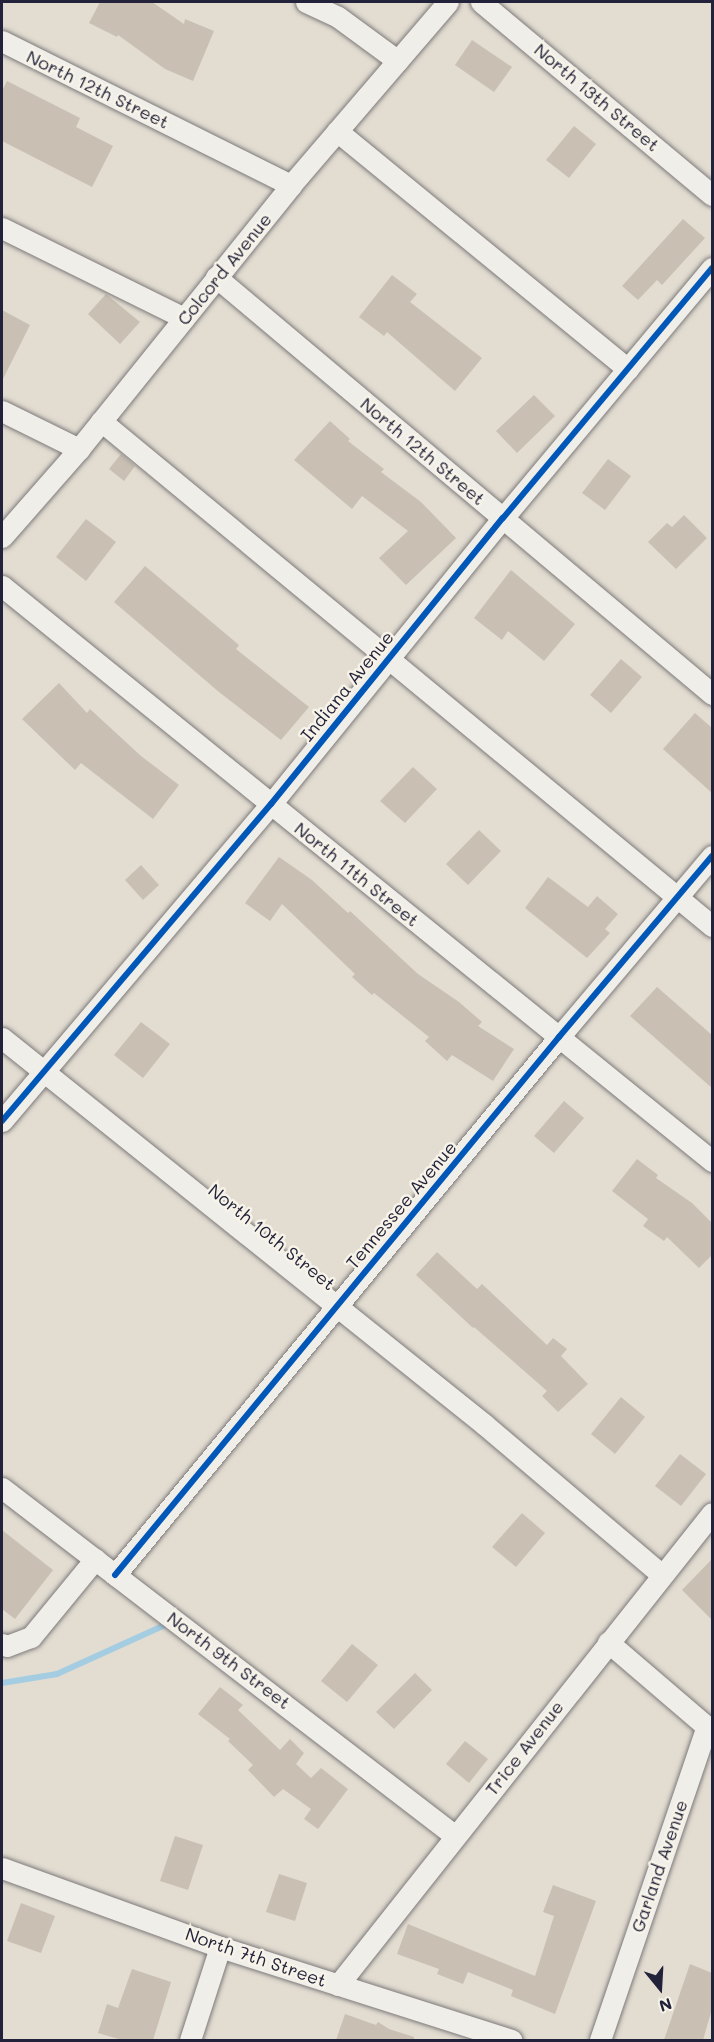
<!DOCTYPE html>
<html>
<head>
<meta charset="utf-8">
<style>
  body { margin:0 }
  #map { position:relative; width:714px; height:2042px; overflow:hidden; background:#e2dcd1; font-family:Mali,sans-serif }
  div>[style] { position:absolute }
  .stream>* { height:6px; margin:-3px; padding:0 3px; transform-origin:3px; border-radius:3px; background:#a4cde2 }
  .building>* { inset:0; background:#c9c0b3 }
  .roads { filter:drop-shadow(0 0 2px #7d7a7a) drop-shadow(0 0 2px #7d7a7a) }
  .minor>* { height:21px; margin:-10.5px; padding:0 10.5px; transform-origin:10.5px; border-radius:10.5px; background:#f0eee9 }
  .cycleway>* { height:6px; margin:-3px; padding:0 3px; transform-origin:3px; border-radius:3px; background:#0057b8 }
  span { translate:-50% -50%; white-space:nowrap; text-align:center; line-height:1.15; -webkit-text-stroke:5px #f7f3e8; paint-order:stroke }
  .street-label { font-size:18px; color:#22223b }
  .frame { position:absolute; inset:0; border:3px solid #22223b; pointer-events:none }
  .north { position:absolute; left:630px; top:1958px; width:60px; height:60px; -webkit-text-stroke:4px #f7f3e8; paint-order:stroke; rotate:162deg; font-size:16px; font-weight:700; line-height:24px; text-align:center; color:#22223b }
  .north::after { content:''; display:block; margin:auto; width:21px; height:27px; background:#22223b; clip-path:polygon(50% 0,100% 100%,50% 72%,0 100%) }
</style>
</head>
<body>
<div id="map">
  <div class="stream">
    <i style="left:2px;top:1683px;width:56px;rotate:-9.3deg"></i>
    <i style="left:57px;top:1674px;width:121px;rotate:-24.4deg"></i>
  </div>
  <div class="building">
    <i style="clip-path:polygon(100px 2px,152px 2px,184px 24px,185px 19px,214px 31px,193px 81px,165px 69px,118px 35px,117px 37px,89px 23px)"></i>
    <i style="clip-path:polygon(472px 40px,512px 67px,494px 92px,455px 65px)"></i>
    <i style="clip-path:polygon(7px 81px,80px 118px,76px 127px,113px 146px,92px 187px,2px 141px,2px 91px)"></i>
    <i style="clip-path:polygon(574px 126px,596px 144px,569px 178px,546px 160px)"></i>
    <i style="clip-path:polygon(683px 219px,705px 238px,662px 285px,657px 280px,638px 300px,622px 286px)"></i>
    <i style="clip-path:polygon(392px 275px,417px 294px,410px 302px,482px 358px,455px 391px,387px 332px,384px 336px,359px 317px)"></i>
    <i style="clip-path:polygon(106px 294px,140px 322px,120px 344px,88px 314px)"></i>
    <i style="clip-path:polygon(2px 310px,30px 325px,2px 381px)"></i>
    <i style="clip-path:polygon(534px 395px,555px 416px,517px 453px,496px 431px)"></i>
    <i style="clip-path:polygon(330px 421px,350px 439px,348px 441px,384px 469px,381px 472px,421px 502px,456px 538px,406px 585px,379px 558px,408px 531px,362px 496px,352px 509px,294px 460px)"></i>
    <i style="clip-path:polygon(121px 454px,135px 466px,124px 481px,109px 469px)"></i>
    <i style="clip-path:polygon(608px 459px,631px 476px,605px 510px,582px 493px)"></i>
    <i style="clip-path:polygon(684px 515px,707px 538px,676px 569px,648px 542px,667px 523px,672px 527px)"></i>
    <i style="clip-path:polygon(86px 519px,116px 542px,86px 581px,56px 557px)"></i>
    <i style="clip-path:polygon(145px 566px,239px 645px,236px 649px,309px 707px,281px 740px,219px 692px,114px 602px)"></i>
    <i style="clip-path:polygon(511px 570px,575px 624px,544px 661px,508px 631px,502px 640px,474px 618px)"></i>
    <i style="clip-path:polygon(621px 659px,642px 677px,611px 713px,590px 695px)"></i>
    <i style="clip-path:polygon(59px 683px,87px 713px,90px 709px,141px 756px,179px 785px,153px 819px,81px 763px,75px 770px,22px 719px)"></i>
    <i style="clip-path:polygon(695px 713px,712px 728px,712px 793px,663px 749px)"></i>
    <i style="clip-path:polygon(413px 767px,437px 789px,405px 823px,380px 801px)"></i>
    <i style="clip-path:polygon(479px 830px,501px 851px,468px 885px,446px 864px)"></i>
    <i style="clip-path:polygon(279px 857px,312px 880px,348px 913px,350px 911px,418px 974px,459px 1002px,482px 1022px,478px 1026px,514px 1049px,493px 1081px,452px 1055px,447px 1061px,425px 1041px,429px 1037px,374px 993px,372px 995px,352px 977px,355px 974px,282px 904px,270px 921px,245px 903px)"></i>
    <i style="clip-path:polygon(141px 865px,159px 885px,143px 900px,125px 880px)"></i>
    <i style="clip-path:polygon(548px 877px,588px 907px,597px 896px,618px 914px,605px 929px,610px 933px,587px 958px,525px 908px)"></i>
    <i style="clip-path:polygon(657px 987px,712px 1035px,712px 1088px,630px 1016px)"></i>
    <i style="clip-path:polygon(141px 1022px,170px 1044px,143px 1078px,114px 1055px)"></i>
    <i style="clip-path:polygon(564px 1101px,584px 1118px,554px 1153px,534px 1136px)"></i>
    <i style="clip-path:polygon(637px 1159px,658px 1175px,656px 1178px,692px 1203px,712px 1223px,712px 1255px,699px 1268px,667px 1237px,664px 1241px,643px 1226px,648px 1219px,612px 1191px)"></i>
    <i style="clip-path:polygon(437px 1252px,477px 1289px,482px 1284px,547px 1345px,553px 1338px,567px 1349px,561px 1356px,588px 1384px,558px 1412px,542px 1396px,547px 1391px,474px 1327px,473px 1328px,416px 1275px)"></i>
    <i style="clip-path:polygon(621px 1397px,645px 1417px,615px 1454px,591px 1434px)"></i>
    <i style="clip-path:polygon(680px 1454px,706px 1474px,681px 1506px,655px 1486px)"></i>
    <i style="clip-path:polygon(522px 1513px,545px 1533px,516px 1567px,492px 1547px)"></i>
    <i style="clip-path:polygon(2px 1530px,53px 1570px,15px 1619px,2px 1609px)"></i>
    <i style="clip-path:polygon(712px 1559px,712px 1620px,682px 1590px)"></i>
    <i style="clip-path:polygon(352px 1644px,378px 1665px,347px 1702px,321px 1681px)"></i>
    <i style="clip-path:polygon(415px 1673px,432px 1690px,394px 1729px,376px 1712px)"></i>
    <i style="clip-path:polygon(220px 1687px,243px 1705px,238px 1710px,280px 1750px,290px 1739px,304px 1753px,296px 1764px,311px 1778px,321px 1768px,348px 1789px,318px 1829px,304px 1819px,311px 1809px,283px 1789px,274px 1797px,248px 1770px,253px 1765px,228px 1741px,230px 1739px,198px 1714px)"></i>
    <i style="clip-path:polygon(465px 1741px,488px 1759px,469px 1783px,446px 1764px)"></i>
    <i style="clip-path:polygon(175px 1836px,203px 1845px,188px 1890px,160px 1881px)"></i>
    <i style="clip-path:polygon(279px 1874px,307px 1883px,295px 1921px,266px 1912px)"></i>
    <i style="clip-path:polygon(553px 1885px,596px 1901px,555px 2014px,511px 1996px,513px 1990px,468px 1972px,463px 1984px,437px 1974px,439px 1969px,397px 1954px,408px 1924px,535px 1976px,554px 1916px,543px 1912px)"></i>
    <i style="clip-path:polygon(21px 1903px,55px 1916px,41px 1953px,7px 1941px)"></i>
    <i style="clip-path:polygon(690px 1964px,712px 1973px,712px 2009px,703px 2040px,664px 2040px)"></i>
    <i style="clip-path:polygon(132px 1969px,171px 1982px,153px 2040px,122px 2040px,98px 2033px,107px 2004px,118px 2008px)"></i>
    <i style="clip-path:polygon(345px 2014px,376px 2025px,378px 2022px,389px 2029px,414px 2037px,414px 2040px,336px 2040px)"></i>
  </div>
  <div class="roads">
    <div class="minor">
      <i style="left:306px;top:2px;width:35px;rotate:25deg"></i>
      <i style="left:338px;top:17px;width:74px;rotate:36.3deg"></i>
      <i style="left:481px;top:2px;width:301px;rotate:39.9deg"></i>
      <i style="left:2px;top:41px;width:323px;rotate:26.5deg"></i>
      <i style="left:337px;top:131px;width:376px;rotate:39.3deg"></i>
      <i style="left:2px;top:228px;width:203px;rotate:26.3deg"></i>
      <i style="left:216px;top:277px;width:648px;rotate:40.05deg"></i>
      <i style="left:2px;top:411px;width:86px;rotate:26.3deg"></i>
      <i style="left:101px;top:421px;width:793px;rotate:39.57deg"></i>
      <i style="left:2px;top:537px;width:117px;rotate:-48.8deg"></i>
      <i style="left:79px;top:449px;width:339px;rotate:-51.2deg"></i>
      <i style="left:291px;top:185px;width:241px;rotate:-49.4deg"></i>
      <i style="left:2px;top:586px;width:914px;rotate:39deg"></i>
      <i style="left:2px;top:1038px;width:619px;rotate:38.7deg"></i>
      <i style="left:485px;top:1425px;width:232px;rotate:40.3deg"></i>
      <i style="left:2px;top:1121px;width:416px;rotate:-49.7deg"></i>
      <i style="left:271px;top:804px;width:368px;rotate:-51deg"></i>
      <i style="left:503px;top:518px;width:326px;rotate:-50.1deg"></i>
      <i style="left:2px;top:1488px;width:570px;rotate:37.51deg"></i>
      <i style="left:115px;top:1575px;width:698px;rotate:-50.47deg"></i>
      <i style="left:559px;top:1037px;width:237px;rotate:-49.8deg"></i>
      <i style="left:608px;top:1642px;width:137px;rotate:40.6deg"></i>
      <i style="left:2px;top:1644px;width:5px;rotate:22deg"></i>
      <i style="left:7px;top:1646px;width:26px;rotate:-21deg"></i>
      <i style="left:31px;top:1637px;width:101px;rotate:-50.6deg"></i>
      <i style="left:2px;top:1868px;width:232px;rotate:19.9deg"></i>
      <i style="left:220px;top:1947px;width:306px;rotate:17.7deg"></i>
      <i style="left:338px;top:1985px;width:602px;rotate:-51.61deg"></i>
      <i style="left:190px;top:2040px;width:98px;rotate:-72.1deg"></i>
      <i style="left:600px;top:2040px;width:332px;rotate:-71.2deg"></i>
    </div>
  </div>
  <div class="cycleway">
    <i style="left:2px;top:1121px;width:416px;rotate:-49.7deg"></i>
    <i style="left:271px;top:804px;width:368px;rotate:-51deg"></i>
    <i style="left:503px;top:518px;width:326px;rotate:-50.1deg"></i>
    <i style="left:115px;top:1575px;width:698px;rotate:-50.47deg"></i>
    <i style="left:559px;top:1037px;width:237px;rotate:-49.8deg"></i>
  </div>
  <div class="street-label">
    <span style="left:98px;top:89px;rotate:26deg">North 12th Street</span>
    <span style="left:597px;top:97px;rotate:40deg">North 13th Street</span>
    <span style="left:224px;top:269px;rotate:-51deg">Colcord Avenue</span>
    <span style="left:423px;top:451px;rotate:40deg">North 12th Street</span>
    <span style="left:347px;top:686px;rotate:-51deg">Indiana Avenue</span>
    <span style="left:357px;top:874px;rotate:39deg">North 11th Street</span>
    <span style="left:401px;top:1205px;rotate:-50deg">Tennessee Avenue</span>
    <span style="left:272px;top:1237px;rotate:39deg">North 10th Street</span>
    <span style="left:229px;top:1660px;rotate:37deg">North 9th Street</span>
    <span style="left:524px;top:1748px;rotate:-52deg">Trice Avenue</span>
    <span style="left:659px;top:1866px;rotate:-71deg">Garland Avenue</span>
    <span style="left:256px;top:1957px;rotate:19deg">North 7th Street</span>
  </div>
  <div class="frame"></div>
  <div class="north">N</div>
</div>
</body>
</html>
